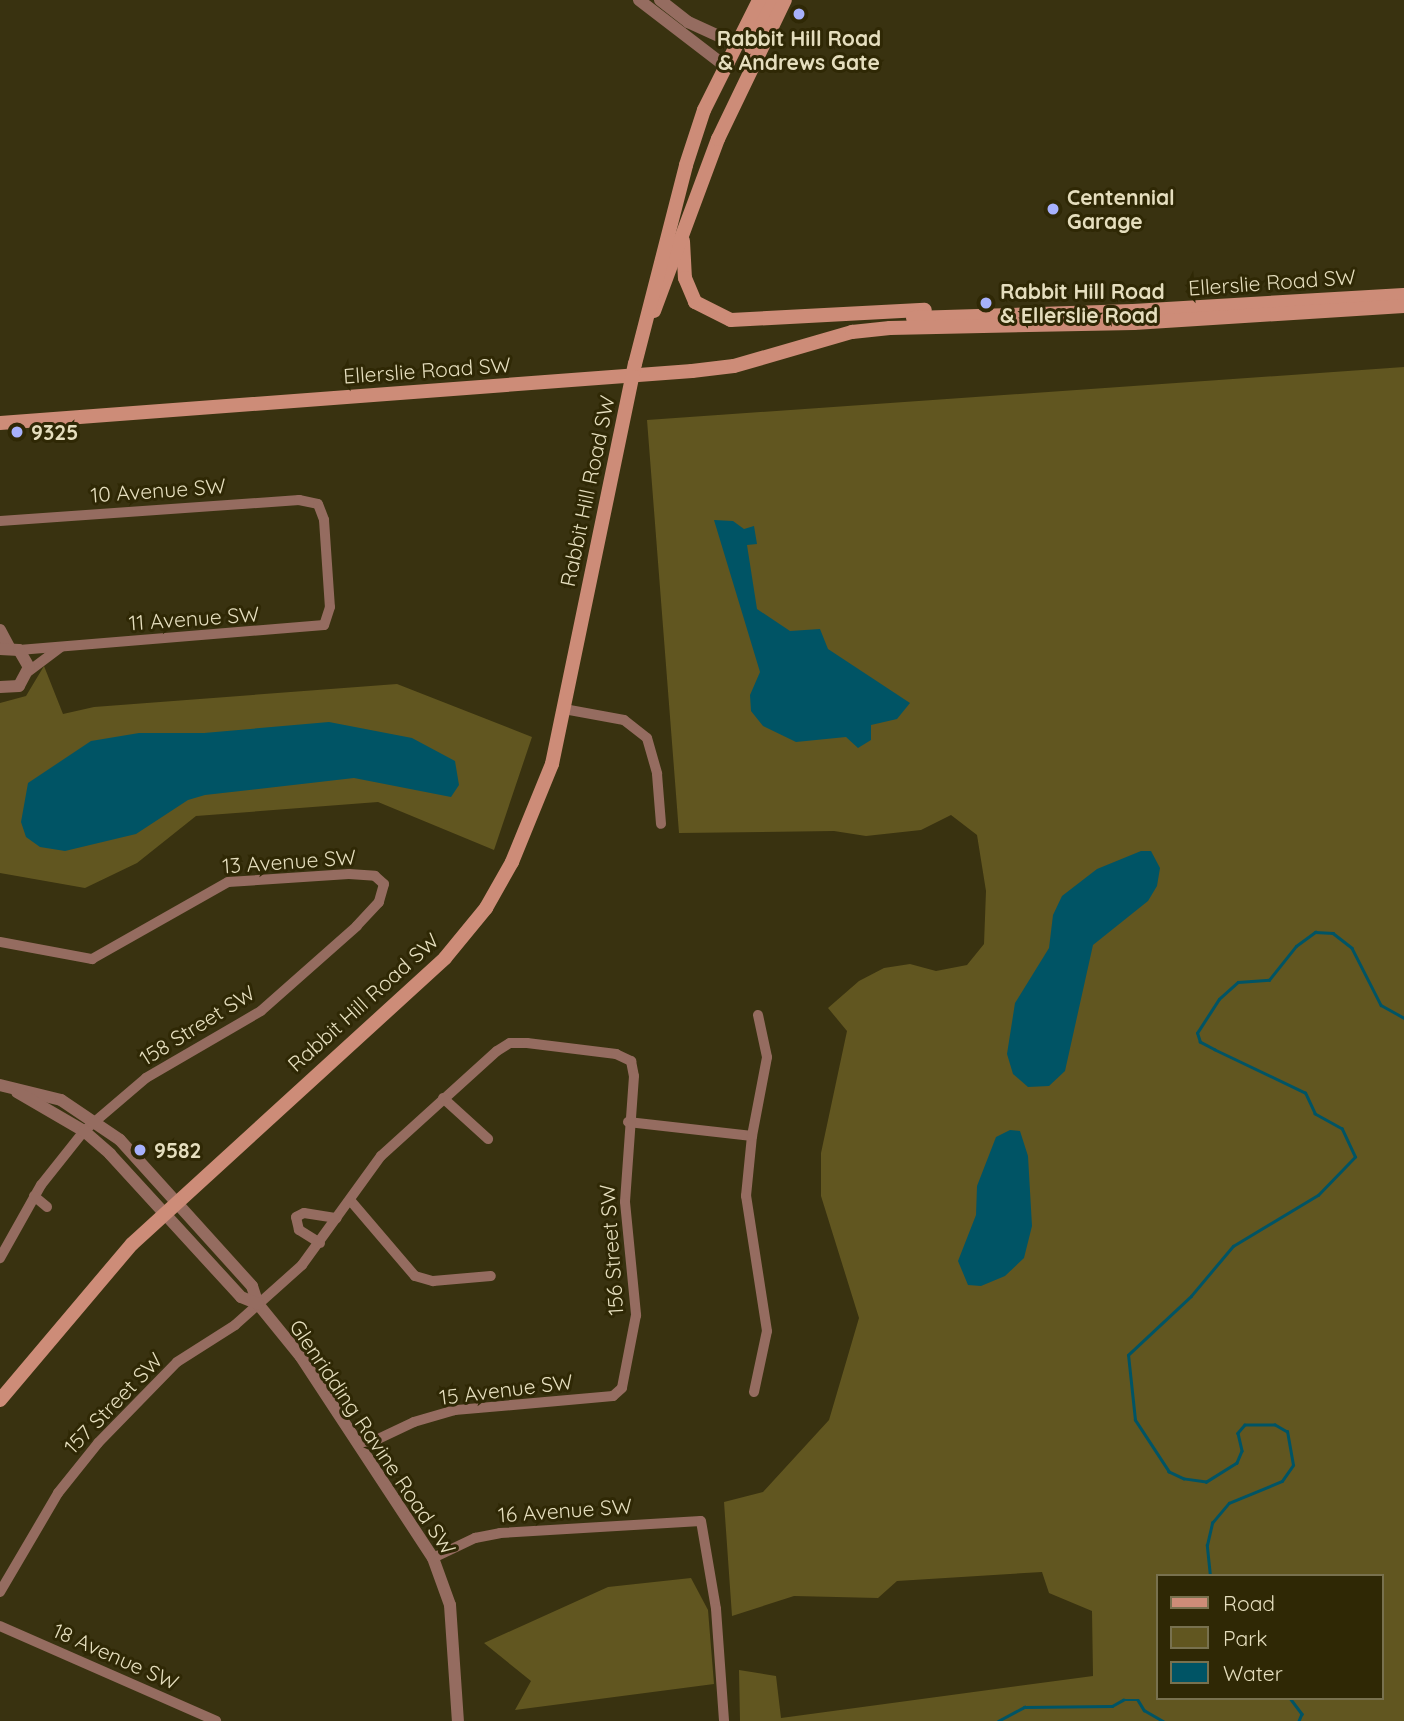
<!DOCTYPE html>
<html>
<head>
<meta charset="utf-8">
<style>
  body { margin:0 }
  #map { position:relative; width:1404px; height:1721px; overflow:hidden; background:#393210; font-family:Quicksand,sans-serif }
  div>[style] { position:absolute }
  .green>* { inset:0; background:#615620 }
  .water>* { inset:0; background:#005465 }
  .stream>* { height:2.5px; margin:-1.25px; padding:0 1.25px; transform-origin:1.25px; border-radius:1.25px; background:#005465 }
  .minor>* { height:10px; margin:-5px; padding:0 5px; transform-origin:5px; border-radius:5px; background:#956c60 }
  .tertiary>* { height:12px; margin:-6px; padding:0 6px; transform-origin:6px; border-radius:6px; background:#956c60 }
  .secondary>* { height:14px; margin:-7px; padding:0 7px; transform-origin:7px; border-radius:7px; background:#cd8c78 }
  .dots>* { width:19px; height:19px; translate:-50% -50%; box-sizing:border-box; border:4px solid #2f2805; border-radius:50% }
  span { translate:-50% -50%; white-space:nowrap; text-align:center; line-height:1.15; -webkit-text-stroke:6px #2f2805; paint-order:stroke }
  .poi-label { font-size:21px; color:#e5debe; font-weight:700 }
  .left { translate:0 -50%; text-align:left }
  .street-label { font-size:21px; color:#e5debe }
  .legend { position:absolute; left:1156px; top:1574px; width:228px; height:126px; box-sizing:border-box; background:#2f2805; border:2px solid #78714f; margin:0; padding:9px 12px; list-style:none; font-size:21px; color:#e5debe }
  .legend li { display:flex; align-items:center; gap:14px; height:35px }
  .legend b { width:35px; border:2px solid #78714f }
</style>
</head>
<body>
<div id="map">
  <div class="green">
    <i style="clip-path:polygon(evenodd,1404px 367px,1404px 1721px,740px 1721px,739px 1670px,776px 1676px,781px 1718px,1093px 1676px,1092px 1611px,1049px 1593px,1042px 1572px,897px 1581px,878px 1598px,794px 1596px,732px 1616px,724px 1502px,763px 1492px,829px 1420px,859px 1318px,821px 1196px,821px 1153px,847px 1031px,828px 1008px,859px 981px,884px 968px,910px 964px,936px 971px,967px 965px,984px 944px,986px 891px,977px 835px,951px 815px,921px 830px,866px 836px,834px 831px,679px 833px,647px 420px,1404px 367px,1157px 1576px,1381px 1576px,1381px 1698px,1157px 1698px,1157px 1576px)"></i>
    <i style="clip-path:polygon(44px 666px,63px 714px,94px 707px,397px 684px,532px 737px,494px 850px,378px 802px,196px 816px,137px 863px,85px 888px,0 873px,0 703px,26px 696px)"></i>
    <i style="clip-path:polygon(691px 1578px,708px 1610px,714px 1684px,515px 1710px,531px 1681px,484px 1643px,608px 1587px)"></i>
  </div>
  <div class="water">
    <i style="clip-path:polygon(714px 520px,733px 521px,744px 529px,754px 526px,757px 544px,747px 545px,757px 609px,790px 631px,820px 629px,828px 649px,910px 703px,897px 719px,871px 725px,871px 740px,858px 748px,846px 737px,796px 742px,763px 726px,751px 711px,750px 695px,760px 672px)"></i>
    <i style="clip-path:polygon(329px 722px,412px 738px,455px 761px,459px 785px,451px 797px,354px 778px,205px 795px,188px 800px,136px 834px,65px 851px,40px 847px,26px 837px,21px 822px,28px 783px,91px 741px,139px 733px,204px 733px)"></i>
    <i style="clip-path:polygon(1141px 851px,1151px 851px,1160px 868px,1157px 886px,1148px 901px,1093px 945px,1065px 1071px,1049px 1086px,1028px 1087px,1013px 1074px,1007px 1054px,1015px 1003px,1049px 948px,1053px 915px,1062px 896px,1097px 869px)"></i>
    <i style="clip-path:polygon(1010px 1130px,1020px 1131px,1028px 1156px,1032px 1226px,1024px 1258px,1005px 1276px,981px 1286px,968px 1285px,958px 1261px,976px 1215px,977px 1186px,996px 1137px)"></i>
  </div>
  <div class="stream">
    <i style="left:1210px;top:1576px;width:31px;rotate:-96deg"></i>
    <i style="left:1207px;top:1545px;width:23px;rotate:-77deg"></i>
    <i style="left:1212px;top:1523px;width:26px;rotate:-50deg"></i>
    <i style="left:1229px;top:1503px;width:57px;rotate:-22.5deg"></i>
    <i style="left:1282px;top:1481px;width:19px;rotate:-55deg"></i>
    <i style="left:1293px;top:1465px;width:34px;rotate:-100deg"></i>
    <i style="left:1287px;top:1432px;width:14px;rotate:-150deg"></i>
    <i style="left:1275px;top:1425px;width:30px;rotate:180deg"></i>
    <i style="left:1245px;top:1425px;width:11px;rotate:131deg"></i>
    <i style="left:1238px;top:1433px;width:18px;rotate:77deg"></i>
    <i style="left:1242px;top:1451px;width:13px;rotate:113deg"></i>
    <i style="left:1237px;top:1463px;width:36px;rotate:148deg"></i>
    <i style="left:1206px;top:1482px;width:22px;rotate:-172deg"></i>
    <i style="left:1184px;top:1479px;width:17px;rotate:-155deg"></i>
    <i style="left:1169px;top:1472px;width:62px;rotate:-123.2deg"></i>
    <i style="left:1135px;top:1420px;width:65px;rotate:-96.1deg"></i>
    <i style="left:1128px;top:1355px;width:86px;rotate:-43.1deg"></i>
    <i style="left:1191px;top:1296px;width:65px;rotate:-50deg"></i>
    <i style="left:1233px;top:1246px;width:99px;rotate:-31deg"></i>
    <i style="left:1318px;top:1195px;width:53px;rotate:-45.8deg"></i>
    <i style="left:1355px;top:1157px;width:31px;rotate:-115deg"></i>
    <i style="left:1342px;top:1129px;width:31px;rotate:-151deg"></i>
    <i style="left:1315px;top:1114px;width:23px;rotate:-115deg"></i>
    <i style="left:1305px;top:1093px;width:100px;rotate:-154.5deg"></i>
    <i style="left:1215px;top:1050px;width:17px;rotate:-152deg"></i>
    <i style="left:1200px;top:1042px;width:9px;rotate:-108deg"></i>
    <i style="left:1197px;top:1033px;width:40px;rotate:-57.1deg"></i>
    <i style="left:1219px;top:999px;width:25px;rotate:-42deg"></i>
    <i style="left:1238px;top:982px;width:31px;rotate:-4deg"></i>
    <i style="left:1269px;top:980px;width:43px;rotate:-51.5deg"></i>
    <i style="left:1296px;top:946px;width:24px;rotate:-36deg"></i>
    <i style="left:1315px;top:932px;width:18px;rotate:3deg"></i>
    <i style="left:1333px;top:933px;width:24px;rotate:38deg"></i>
    <i style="left:1352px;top:948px;width:64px;rotate:63deg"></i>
    <i style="left:1381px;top:1005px;width:26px;rotate:29deg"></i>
    <i style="left:1290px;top:1698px;width:20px;rotate:53deg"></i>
    <i style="left:1302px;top:1714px;width:8px;rotate:113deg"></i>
    <i style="left:998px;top:1721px;width:30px;rotate:-28deg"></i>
    <i style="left:1024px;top:1707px;width:88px;rotate:-0.7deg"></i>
    <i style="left:1112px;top:1706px;width:13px;rotate:-29deg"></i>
    <i style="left:1123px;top:1700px;width:15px"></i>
    <i style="left:1138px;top:1700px;width:12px;rotate:59deg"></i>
    <i style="left:1144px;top:1710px;width:22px;rotate:30deg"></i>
  </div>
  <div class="minor">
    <i style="left:0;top:521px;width:300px;rotate:-4deg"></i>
    <i style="left:299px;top:500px;width:19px;rotate:12deg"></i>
    <i style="left:318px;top:504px;width:17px;rotate:69deg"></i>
    <i style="left:324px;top:520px;width:87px;rotate:86.1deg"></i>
    <i style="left:330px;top:607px;width:19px;rotate:108deg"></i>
    <i style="left:324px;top:625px;width:306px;rotate:175.3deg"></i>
    <i style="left:29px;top:671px;width:40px;rotate:-37deg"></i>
    <i style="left:564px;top:709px;width:61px;rotate:10.4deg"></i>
    <i style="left:624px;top:720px;width:29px;rotate:38deg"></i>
    <i style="left:647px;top:738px;width:37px;rotate:74deg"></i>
    <i style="left:657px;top:774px;width:50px;rotate:85.4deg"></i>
    <i style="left:0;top:942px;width:94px;rotate:10.5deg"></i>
    <i style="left:92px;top:959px;width:156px;rotate:-29.5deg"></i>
    <i style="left:228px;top:882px;width:121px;rotate:-3.8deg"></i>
    <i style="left:349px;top:874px;width:26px;rotate:4deg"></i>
    <i style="left:375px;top:876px;width:12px;rotate:42deg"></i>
    <i style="left:384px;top:884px;width:19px;rotate:106deg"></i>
    <i style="left:379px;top:902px;width:33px;rotate:133deg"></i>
    <i style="left:357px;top:926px;width:128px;rotate:138.5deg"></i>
    <i style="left:261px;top:1011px;width:133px;rotate:149.8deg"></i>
    <i style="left:146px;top:1078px;width:82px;rotate:139.5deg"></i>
    <i style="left:84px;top:1131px;width:69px;rotate:128.5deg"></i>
    <i style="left:41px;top:1185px;width:84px;rotate:119.3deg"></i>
    <i style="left:443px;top:1098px;width:61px;rotate:42.3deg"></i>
    <i style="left:628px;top:1122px;width:125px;rotate:6.4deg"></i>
    <i style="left:34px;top:1196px;width:17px;rotate:40deg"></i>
    <i style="left:350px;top:1200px;width:100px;rotate:49.5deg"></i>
    <i style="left:415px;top:1276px;width:19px;rotate:16deg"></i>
    <i style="left:433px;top:1281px;width:58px;rotate:-4.9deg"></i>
    <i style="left:320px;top:1243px;width:25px;rotate:-148deg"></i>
    <i style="left:299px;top:1230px;width:13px;rotate:-103deg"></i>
    <i style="left:296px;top:1217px;width:9px;rotate:-27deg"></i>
    <i style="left:304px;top:1213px;width:33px;rotate:9deg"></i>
    <i style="left:754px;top:1392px;width:62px;rotate:-78deg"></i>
    <i style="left:767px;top:1331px;width:137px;rotate:-98.8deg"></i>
    <i style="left:746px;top:1196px;width:60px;rotate:-84.3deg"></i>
    <i style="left:752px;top:1136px;width:80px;rotate:-79.2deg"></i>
    <i style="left:767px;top:1057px;width:43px;rotate:-102.1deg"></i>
    <i style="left:433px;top:1558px;width:47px;rotate:-25.5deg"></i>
    <i style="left:475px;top:1538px;width:25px;rotate:-11deg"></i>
    <i style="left:500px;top:1533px;width:201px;rotate:-3.4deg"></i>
    <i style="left:701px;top:1521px;width:89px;rotate:80.3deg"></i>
    <i style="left:716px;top:1609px;width:112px;rotate:85.9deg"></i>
    <i style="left:0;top:1592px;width:115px;rotate:-59.6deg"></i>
    <i style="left:58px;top:1493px;width:64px;rotate:-51.3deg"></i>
    <i style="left:98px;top:1443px;width:113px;rotate:-45.7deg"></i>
    <i style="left:177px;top:1362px;width:69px;rotate:-32.5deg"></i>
    <i style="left:235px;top:1325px;width:90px;rotate:-41.8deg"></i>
    <i style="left:302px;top:1265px;width:135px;rotate:-54.1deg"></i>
    <i style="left:381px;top:1156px;width:156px;rotate:-42.2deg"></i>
    <i style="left:497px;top:1051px;width:15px;rotate:-32deg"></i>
    <i style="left:510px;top:1043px;width:17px"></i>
    <i style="left:527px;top:1043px;width:90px;rotate:7deg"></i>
    <i style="left:616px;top:1054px;width:17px;rotate:25deg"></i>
    <i style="left:631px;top:1061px;width:15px;rotate:79deg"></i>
    <i style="left:634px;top:1076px;width:126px;rotate:94.1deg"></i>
    <i style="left:625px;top:1202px;width:114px;rotate:84.4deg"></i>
    <i style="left:636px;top:1315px;width:74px;rotate:100.9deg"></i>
    <i style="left:622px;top:1388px;width:12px;rotate:138deg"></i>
    <i style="left:613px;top:1396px;width:159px;rotate:174.9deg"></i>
    <i style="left:455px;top:1410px;width:43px;rotate:163.7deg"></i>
    <i style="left:414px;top:1422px;width:59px;rotate:154.7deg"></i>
    <i style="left:0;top:1626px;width:236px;rotate:23.7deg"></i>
  </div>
  <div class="tertiary">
    <i style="left:639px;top:0;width:108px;rotate:37.5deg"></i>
    <i style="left:660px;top:0;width:36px;rotate:38deg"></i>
    <i style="left:688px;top:22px;width:53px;rotate:24.6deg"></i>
    <i style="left:0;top:630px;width:19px;rotate:62deg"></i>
    <i style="left:0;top:649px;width:19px;rotate:3deg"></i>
    <i style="left:19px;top:650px;width:20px;rotate:60deg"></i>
    <i style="left:29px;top:667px;width:21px;rotate:118deg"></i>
    <i style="left:19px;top:686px;width:19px;rotate:177deg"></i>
    <i style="left:0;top:1085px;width:63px;rotate:13.8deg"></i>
    <i style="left:61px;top:1100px;width:71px;rotate:34.1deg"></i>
    <i style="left:120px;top:1140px;width:197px;rotate:47.9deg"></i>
    <i style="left:252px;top:1286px;width:19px;rotate:72deg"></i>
    <i style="left:258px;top:1304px;width:68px;rotate:50.9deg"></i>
    <i style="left:301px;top:1357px;width:240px;rotate:56.7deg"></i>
    <i style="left:433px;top:1558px;width:50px;rotate:70.1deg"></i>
    <i style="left:450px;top:1605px;width:116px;rotate:86.1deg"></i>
    <i style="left:17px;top:1092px;width:78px;rotate:30.2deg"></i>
    <i style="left:84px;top:1131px;width:35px;rotate:41deg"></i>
    <i style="left:110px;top:1154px;width:194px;rotate:47.5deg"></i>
    <i style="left:241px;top:1297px;width:18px;rotate:22deg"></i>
  </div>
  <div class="secondary">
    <i style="left:754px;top:58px;width:16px;rotate:-105deg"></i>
    <i style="left:750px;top:43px;width:48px;rotate:-62.9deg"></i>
    <i style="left:683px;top:241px;width:37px;rotate:87deg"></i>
    <i style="left:685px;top:278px;width:26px;rotate:67deg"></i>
    <i style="left:695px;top:302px;width:40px;rotate:26.6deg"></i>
    <i style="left:731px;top:320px;width:194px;rotate:-3deg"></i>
    <i style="left:654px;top:311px;width:184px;rotate:-69.6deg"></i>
    <i style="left:718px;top:139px;width:154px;rotate:-64.3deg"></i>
    <i style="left:913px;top:318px;width:220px;rotate:-1.8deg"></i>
    <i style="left:1133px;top:311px;width:271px;rotate:-3.4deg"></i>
    <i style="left:0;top:423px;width:694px;rotate:-4.3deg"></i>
    <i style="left:692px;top:371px;width:42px;rotate:-6.8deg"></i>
    <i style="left:734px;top:366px;width:123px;rotate:-16.1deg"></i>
    <i style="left:852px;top:332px;width:38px;rotate:-6deg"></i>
    <i style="left:890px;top:328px;width:244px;rotate:-1.2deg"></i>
    <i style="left:1134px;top:323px;width:271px;rotate:-3.6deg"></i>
    <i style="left:0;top:1400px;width:204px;rotate:-49.8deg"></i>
    <i style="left:132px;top:1244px;width:424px;rotate:-42.4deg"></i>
    <i style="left:445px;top:958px;width:65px;rotate:-50.6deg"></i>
    <i style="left:486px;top:908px;width:53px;rotate:-60.5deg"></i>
    <i style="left:512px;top:862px;width:106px;rotate:-67.8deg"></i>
    <i style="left:552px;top:764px;width:409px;rotate:-78.3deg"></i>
    <i style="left:635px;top:364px;width:205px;rotate:-75.6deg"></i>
    <i style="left:686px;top:165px;width:58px;rotate:-71.9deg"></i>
    <i style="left:704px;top:110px;width:123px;rotate:-63.4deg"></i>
  </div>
  <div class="dots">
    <i style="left:799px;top:14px;background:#a7b1fc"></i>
    <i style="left:1053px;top:209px;background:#a7b1fc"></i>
    <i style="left:986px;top:303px;background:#a7b1fc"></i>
    <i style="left:17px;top:432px;background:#a7b1fc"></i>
    <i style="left:140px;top:1150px;background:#a7b1fc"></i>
  </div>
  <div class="poi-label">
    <span style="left:799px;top:50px">Rabbit Hill Road<br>&amp; Andrews Gate</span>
    <span class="left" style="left:1067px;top:209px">Centennial<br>Garage</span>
    <span class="left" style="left:1000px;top:303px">Rabbit Hill Road<br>&amp; Ellerslie Road</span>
    <span class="left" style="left:31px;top:432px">9325</span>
    <span class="left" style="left:154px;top:1150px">9582</span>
  </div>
  <div class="street-label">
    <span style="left:1272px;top:282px;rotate:-4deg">Ellerslie Road SW</span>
    <span style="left:427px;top:370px;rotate:-4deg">Ellerslie Road SW</span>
    <span style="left:158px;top:490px;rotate:-4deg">10 Avenue SW</span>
    <span style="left:587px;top:491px;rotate:-78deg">Rabbit Hill Road SW</span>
    <span style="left:194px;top:618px;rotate:-4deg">11 Avenue SW</span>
    <span style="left:289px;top:861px;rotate:-4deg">13 Avenue SW</span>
    <span style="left:363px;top:1002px;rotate:-42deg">Rabbit Hill Road SW</span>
    <span style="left:197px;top:1025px;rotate:-32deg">158 Street SW</span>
    <span style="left:611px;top:1250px;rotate:-94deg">156 Street SW</span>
    <span style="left:506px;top:1389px;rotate:-7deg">15 Avenue SW</span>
    <span style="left:113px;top:1403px;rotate:-46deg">157 Street SW</span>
    <span style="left:373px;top:1437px;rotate:56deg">Glenridding Ravine Road SW</span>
    <span style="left:565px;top:1510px;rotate:-4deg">16 Avenue SW</span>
    <span style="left:116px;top:1656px;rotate:24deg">18 Avenue SW</span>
  </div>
  <ul class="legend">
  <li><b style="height:9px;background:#cd8c78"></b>Road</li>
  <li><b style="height:19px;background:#615620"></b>Park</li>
  <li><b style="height:19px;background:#005465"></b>Water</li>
  </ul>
</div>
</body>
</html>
